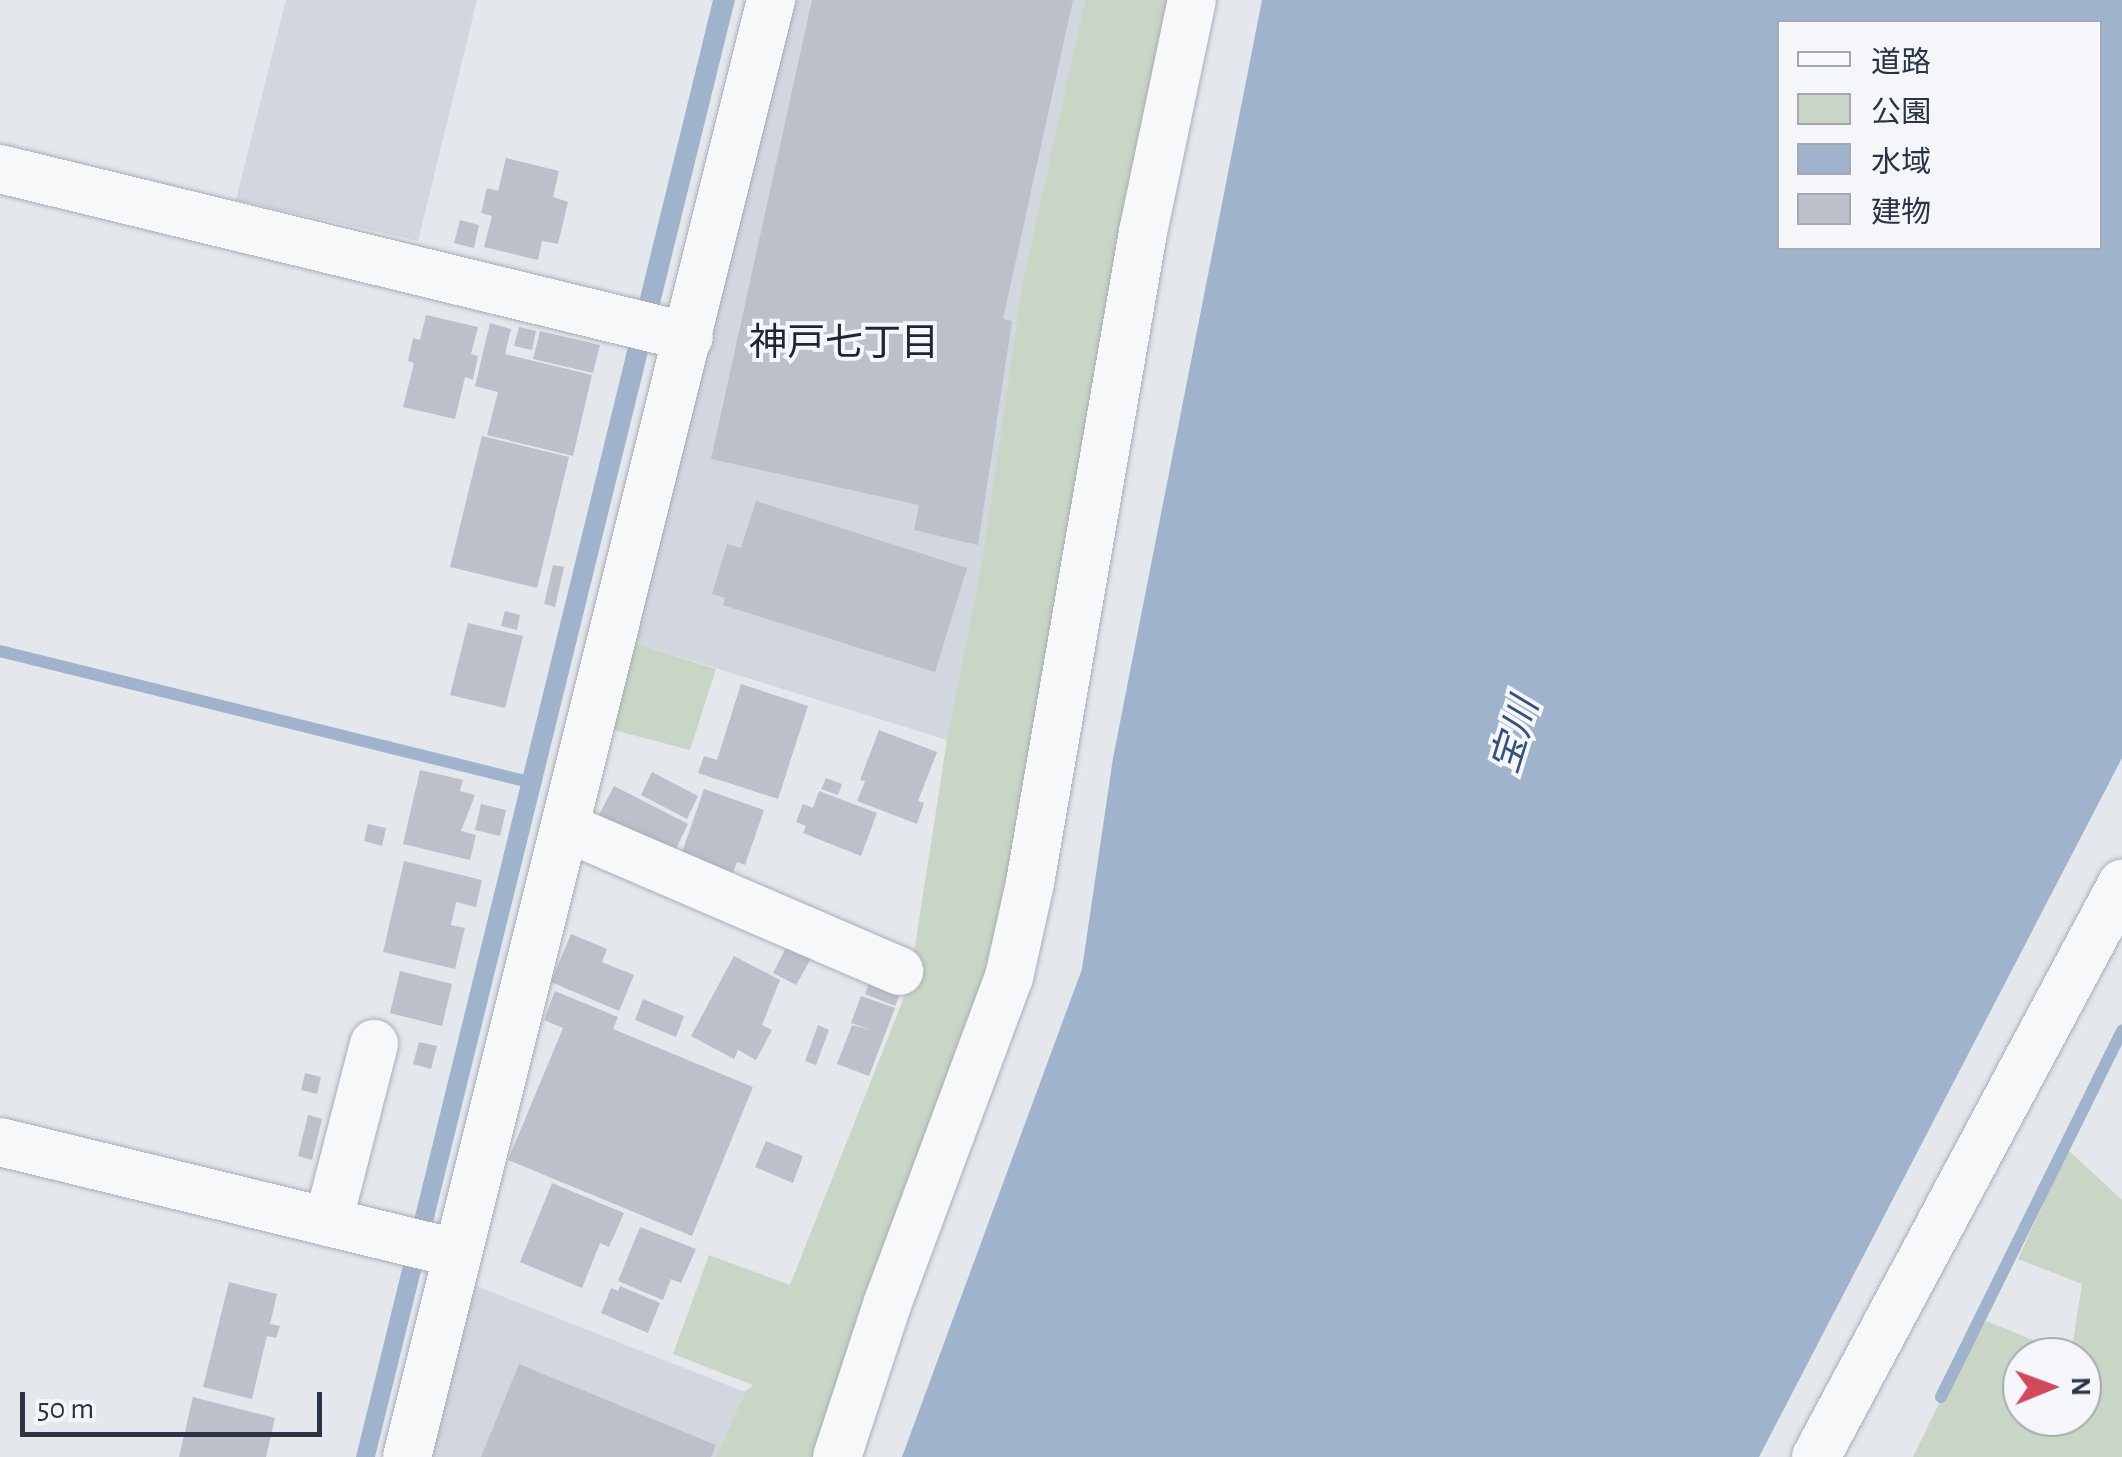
<!DOCTYPE html>
<html>
<head>
<meta charset="utf-8">
<style>
  body { margin:0 }
  #map { position:relative; width:2122px; height:1457px; overflow:hidden; background:#e4e7ec; font-family:"Alegreya Sans","Noto Sans JP",sans-serif }
  div>[style] { position:absolute }
  .built>* { inset:0; background:#d2d6de }
  .green>* { inset:0; background:#c9d6c5 }
  .water>* { inset:0; background:#9fb4cc }
  .stream>* { height:12px; margin:-6px; padding:0 6px; transform-origin:6px; border-radius:6px; background:#9fb4cc }
  .building>* { inset:0; background:#bbc0ca }
  .roads { filter:drop-shadow(0 0 2px #a9aeb7) drop-shadow(0 0 2px #a9aeb7) }
  .minor>* { height:48px; margin:-24px; padding:0 24px; transform-origin:24px; border-radius:24px; background:#f7f8fa }
  span { translate:-50% -50%; white-space:nowrap; text-align:center; line-height:1.15; -webkit-text-stroke:8px #f4f6f9; paint-order:stroke }
  .neighbourhood-label { font-size:38px; color:#1d2536 }
  .water-label { font-size:38px; color:#34527a; font-style:italic }
  .legend { position:absolute; left:1777px; top:20px; width:325px; height:230px; box-sizing:border-box; background:#f4f6f9; border:2px solid #a4a8b1; margin:0; padding:12px 18px; list-style:none; font-size:30px; color:#2b3445 }
  .legend li { display:flex; align-items:center; gap:20px; height:50px }
  .legend b { width:50px; border:2px solid #a4a8b1 }
  .north { position:absolute; left:2002px; top:1337px; width:100px; height:100px; box-sizing:border-box; background:#f4f6f9; border:2px solid #a4a8b1; border-radius:50%; rotate:89deg; font-size:28px; font-weight:700; line-height:40px; text-align:center; color:#2b3445 }
  .north::after { content:''; display:block; margin:auto; width:35px; height:45px; background:#d1495b; clip-path:polygon(50% 0,100% 100%,50% 72%,0 100%) }
  .scale { position:absolute; left:20px; top:1392px; width:302px; height:45px; box-sizing:border-box; border:5px solid #2b3445; border-top:0; padding-left:12px; font-size:30px; line-height:35px; white-space:nowrap; color:#2b3445; -webkit-text-stroke:8px #f4f6f9; paint-order:stroke }
</style>
</head>
<body>
<div id="map">
  <div class="built">
    <i style="clip-path:polygon(286px 0,477px 0,418px 241px,236px 200px)"></i>
    <i style="clip-path:polygon(789px 0,1085px 0,1022px 285px,982px 561px,947px 740px,629px 641px)"></i>
    <i style="clip-path:polygon(471px 1284px,745px 1392px,716px 1457px,429px 1457px)"></i>
  </div>
  <div class="green">
    <i style="clip-path:polygon(1085px 0,1178px 0,996px 970px,819px 1457px,716px 1457px,745px 1392px,753px 1385px,673px 1354px,709px 1255px,790px 1285px,909px 985px,947px 740px,982px 561px,1022px 285px)"></i>
    <i style="clip-path:polygon(629px 641px,716px 669px,690px 750px,606px 728px)"></i>
    <i style="clip-path:polygon(evenodd,2068px 1150px,2122px 1200px,2122px 1457px,1913px 1457px,1949px 1383px,1986px 1321px,2071px 1355px,2082px 1284px,2018px 1259px,2068px 1150px,2082px 1357px,2082px 1417px,2022px 1417px,2022px 1357px,2082px 1357px)"></i>
  </div>
  <div class="water">
    <i style="clip-path:polygon(713px 0,735px 0,375px 1457px,356px 1457px)"></i>
    <i style="clip-path:polygon(evenodd,1262px 0,2122px 0,2122px 758px,1759px 1457px,902px 1457px,1082px 969px,1113px 758px,1262px 0,2100px 22px,2100px 248px,1780px 248px,1780px 22px,2100px 22px)"></i>
  </div>
  <div class="stream">
    <i style="left:0;top:651px;width:537px;rotate:13.91deg"></i>
    <i style="left:1941px;top:1397px;width:409px;rotate:-63.7deg"></i>
  </div>
  <div class="building">
    <i style="clip-path:polygon(812px 0,1073px 0,1003px 319px,1012px 321px,978px 545px,914px 530px,919px 505px,711px 459px)"></i>
    <i style="clip-path:polygon(506px 158px,559px 171px,553px 197px,568px 202px,558px 244px,542px 241px,538px 260px,484px 247px,492px 216px,481px 213px,487px 188px,498px 191px)"></i>
    <i style="clip-path:polygon(460px 220px,479px 225px,474px 248px,454px 243px)"></i>
    <i style="clip-path:polygon(426px 315px,478px 327px,471px 354px,478px 356px,473px 380px,465px 377px,455px 419px,403px 407px,414px 363px,408px 361px,413px 338px,420px 340px)"></i>
    <i style="clip-path:polygon(490px 323px,511px 329px,505px 354px,592px 375px,573px 456px,487px 435px,498px 392px,475px 386px)"></i>
    <i style="clip-path:polygon(519px 327px,536px 331px,532px 350px,514px 346px)"></i>
    <i style="clip-path:polygon(540px 331px,600px 345px,593px 373px,533px 359px)"></i>
    <i style="clip-path:polygon(482px 436px,569px 457px,537px 588px,450px 567px)"></i>
    <i style="clip-path:polygon(756px 501px,967px 568px,935px 672px,723px 605px,725px 598px,712px 594px,727px 544px,741px 548px)"></i>
    <i style="clip-path:polygon(553px 565px,564px 567px,555px 607px,544px 604px)"></i>
    <i style="clip-path:polygon(505px 611px,520px 615px,517px 630px,501px 626px)"></i>
    <i style="clip-path:polygon(468px 623px,523px 636px,505px 708px,450px 695px)"></i>
    <i style="clip-path:polygon(741px 684px,808px 706px,778px 799px,698px 773px,704px 756px,717px 760px)"></i>
    <i style="clip-path:polygon(879px 730px,937px 752px,918px 801px,924px 803px,917px 824px,857px 801px,865px 781px,860px 780px)"></i>
    <i style="clip-path:polygon(420px 770px,463px 780px,460px 791px,475px 795px,461px 831px,476px 835px,470px 860px,403px 844px)"></i>
    <i style="clip-path:polygon(652px 772px,698px 796px,687px 819px,641px 795px)"></i>
    <i style="clip-path:polygon(826px 778px,842px 784px,838px 795px,821px 789px)"></i>
    <i style="clip-path:polygon(614px 786px,688px 824px,674px 853px,595px 823px)"></i>
    <i style="clip-path:polygon(704px 789px,764px 810px,745px 865px,737px 862px,729px 883px,678px 864px)"></i>
    <i style="clip-path:polygon(819px 791px,877px 813px,861px 856px,803px 833px,806px 826px,796px 822px,803px 804px,813px 808px)"></i>
    <i style="clip-path:polygon(481px 804px,506px 810px,500px 836px,475px 830px)"></i>
    <i style="clip-path:polygon(368px 824px,386px 828px,382px 846px,364px 841px)"></i>
    <i style="clip-path:polygon(404px 861px,482px 880px,476px 907px,456px 902px,451px 925px,465px 928px,455px 969px,383px 952px)"></i>
    <i style="clip-path:polygon(571px 934px,607px 949px,602px 962px,634px 975px,619px 1011px,551px 982px)"></i>
    <i style="clip-path:polygon(789px 942px,813px 955px,796px 985px,773px 973px)"></i>
    <i style="clip-path:polygon(734px 956px,780px 980px,762px 1025px,772px 1030px,756px 1060px,738px 1050px,734px 1059px,691px 1036px)"></i>
    <i style="clip-path:polygon(400px 971px,452px 984px,442px 1026px,390px 1013px)"></i>
    <i style="clip-path:polygon(871px 977px,902px 988px,895px 1006px,865px 994px)"></i>
    <i style="clip-path:polygon(555px 991px,618px 1017px,613px 1029px,753px 1087px,692px 1236px,508px 1160px,563px 1028px,544px 1020px)"></i>
    <i style="clip-path:polygon(861px 996px,895px 1008px,869px 1076px,837px 1064px,852px 1025px,870px 1030px,851px 1023px)"></i>
    <i style="clip-path:polygon(643px 999px,684px 1016px,676px 1037px,635px 1020px)"></i>
    <i style="clip-path:polygon(818px 1025px,829px 1030px,816px 1065px,805px 1061px)"></i>
    <i style="clip-path:polygon(419px 1042px,437px 1046px,431px 1069px,413px 1064px)"></i>
    <i style="clip-path:polygon(305px 1073px,321px 1077px,317px 1094px,301px 1090px)"></i>
    <i style="clip-path:polygon(308px 1115px,322px 1119px,312px 1160px,298px 1156px)"></i>
    <i style="clip-path:polygon(766px 1141px,803px 1156px,793px 1183px,755px 1167px)"></i>
    <i style="clip-path:polygon(552px 1183px,624px 1213px,609px 1247px,600px 1243px,582px 1288px,520px 1262px)"></i>
    <i style="clip-path:polygon(640px 1227px,696px 1249px,681px 1283px,671px 1279px,663px 1300px,618px 1281px)"></i>
    <i style="clip-path:polygon(229px 1282px,277px 1294px,270px 1324px,280px 1326px,276px 1338px,267px 1336px,252px 1399px,203px 1387px)"></i>
    <i style="clip-path:polygon(620px 1286px,660px 1303px,648px 1333px,601px 1313px,611px 1288px,618px 1291px)"></i>
    <i style="clip-path:polygon(519px 1364px,716px 1445px,711px 1457px,481px 1457px)"></i>
    <i style="clip-path:polygon(193px 1397px,275px 1418px,266px 1457px,179px 1457px)"></i>
  </div>
  <div class="roads">
    <div class="minor">
      <i style="left:0;top:169px;width:709px;rotate:13.7deg"></i>
      <i style="left:565px;top:827px;width:364px;rotate:23.3deg"></i>
      <i style="left:0;top:1142px;width:471px;rotate:13.7deg"></i>
      <i style="left:328px;top:1222px;width:184px;rotate:-75.5deg"></i>
      <i style="left:407px;top:1457px;width:1502px;rotate:-75.97deg"></i>
      <i style="left:837px;top:1457px;width:163px;rotate:-71.8deg"></i>
      <i style="left:888px;top:1302px;width:347px;rotate:-69.6deg"></i>
      <i style="left:1009px;top:977px;width:96px;rotate:-77.4deg"></i>
      <i style="left:1030px;top:883px;width:661px;rotate:-80.15deg"></i>
      <i style="left:1143px;top:232px;width:237px;rotate:-78.1deg"></i>
      <i style="left:1816px;top:1457px;width:650px;rotate:-61.9deg"></i>
    </div>
  </div>
  <div class="neighbourhood-label">
    <span style="left:844px;top:345px">神戸七丁目</span>
  </div>
  <div class="water-label">
    <span style="left:1517px;top:736px;rotate:-73deg">宝川</span>
  </div>
  <ul class="legend">
  <li><b style="height:12px;background:#f7f8fa"></b>道路</li>
  <li><b style="height:28px;background:#c9d6c5"></b>公園</li>
  <li><b style="height:28px;background:#9fb4cc"></b>水域</li>
  <li><b style="height:28px;background:#bbc0ca"></b>建物</li>
  </ul>
  <div class="north">N</div>
  <div class="scale">50 m</div>
</div>
</body>
</html>
